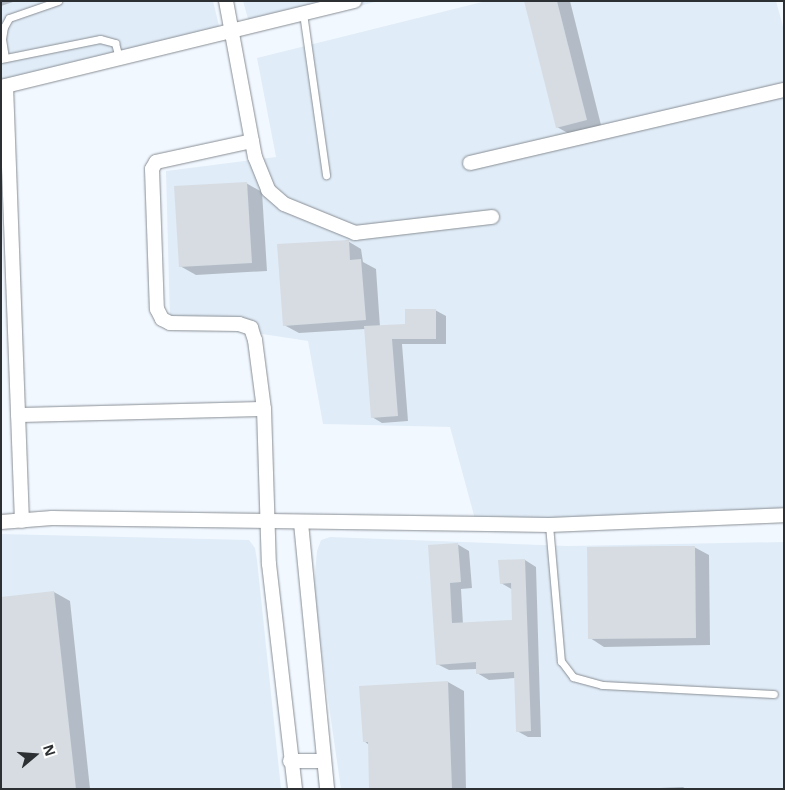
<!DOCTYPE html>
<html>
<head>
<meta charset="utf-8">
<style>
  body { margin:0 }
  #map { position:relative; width:785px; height:790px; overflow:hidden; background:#f2f8ff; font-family:"Noto Sans",sans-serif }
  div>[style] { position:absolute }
  .built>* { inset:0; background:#e0ecf8 }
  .shadow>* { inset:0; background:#0003 }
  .building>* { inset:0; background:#d6dce2 }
  .roads { filter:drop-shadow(0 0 1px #888e94) drop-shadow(0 0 1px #888e94) }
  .service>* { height:7px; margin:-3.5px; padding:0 3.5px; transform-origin:3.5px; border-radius:3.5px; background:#fff }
  .minor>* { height:14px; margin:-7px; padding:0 7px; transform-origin:7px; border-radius:7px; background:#fff }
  span { translate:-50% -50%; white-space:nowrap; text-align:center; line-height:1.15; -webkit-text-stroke:4px #fff; paint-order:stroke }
  .frame { position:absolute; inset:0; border:2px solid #2d3032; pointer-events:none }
  .north { position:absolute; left:10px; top:730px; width:50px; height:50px; -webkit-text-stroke:4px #fff; paint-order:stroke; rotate:72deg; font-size:14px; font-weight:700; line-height:20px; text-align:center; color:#2d3032 }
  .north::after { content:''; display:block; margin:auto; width:18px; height:22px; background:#2d3032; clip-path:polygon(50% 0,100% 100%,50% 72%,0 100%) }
</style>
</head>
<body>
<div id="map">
  <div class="built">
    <i style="clip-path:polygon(1px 1px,213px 1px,220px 30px,1px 86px)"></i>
    <i style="clip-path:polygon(243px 1px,379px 1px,252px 33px)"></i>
    <i style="clip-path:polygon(486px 1px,776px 1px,784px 30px,784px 510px,569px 521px,475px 519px,450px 427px,323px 424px,308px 341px,170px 320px,166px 171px,276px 157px,257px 58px)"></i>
    <i style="clip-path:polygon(1px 534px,249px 540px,255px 548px,257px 560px,281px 789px,1px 789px)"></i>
    <i style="clip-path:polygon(330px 537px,568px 546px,784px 542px,784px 789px,341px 789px,313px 596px,317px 551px,321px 540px)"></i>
  </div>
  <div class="shadow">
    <i style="clip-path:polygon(1px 1px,16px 1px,1px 6px)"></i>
    <i style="clip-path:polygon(526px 1px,570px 1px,602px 129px,573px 136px,557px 127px)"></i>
    <i style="clip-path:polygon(246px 183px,262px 192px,267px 271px,196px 275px,180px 266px)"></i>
    <i style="clip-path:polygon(346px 240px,361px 249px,363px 262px,376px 269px,380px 327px,406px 325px,435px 310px,446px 316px,446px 344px,402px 344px,408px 421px,382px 423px,372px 417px,365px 329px,299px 333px,284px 325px)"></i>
    <i style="clip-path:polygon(457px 544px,469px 551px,472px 588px,461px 589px,463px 624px,514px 622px,513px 590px,501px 583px,525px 560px,536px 567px,541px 737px,528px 737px,517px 731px,515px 678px,489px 680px,477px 673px,477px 669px,449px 670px,437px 664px,429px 546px)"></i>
    <i style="clip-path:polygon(694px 547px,709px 555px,710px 645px,604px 647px,590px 638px)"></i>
    <i style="clip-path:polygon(54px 592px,70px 601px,90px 789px,1px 789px)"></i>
    <i style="clip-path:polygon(448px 682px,464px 691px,466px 789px,370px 789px,369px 745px,364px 741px,361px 687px)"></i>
    <i style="clip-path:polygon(683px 787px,686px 789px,636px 789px)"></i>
  </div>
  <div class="building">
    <i style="clip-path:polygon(524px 1px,557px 1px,587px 120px,556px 128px)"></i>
    <i style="clip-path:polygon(247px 182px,252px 263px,179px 267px,174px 186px)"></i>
    <i style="clip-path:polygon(349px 240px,350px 260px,361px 259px,366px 320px,283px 326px,277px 244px)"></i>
    <i style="clip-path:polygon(405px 309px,436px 309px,436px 339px,392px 339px,398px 416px,371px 418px,364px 326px,405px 324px)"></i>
    <i style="clip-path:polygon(458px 543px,461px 582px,450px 583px,452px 623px,512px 620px,511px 583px,500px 584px,498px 560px,525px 559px,531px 731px,516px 732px,514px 672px,476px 674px,476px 662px,436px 665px,428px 545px)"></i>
    <i style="clip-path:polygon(659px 546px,695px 546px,696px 638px,588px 639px,587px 547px)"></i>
    <i style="clip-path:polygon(54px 591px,76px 789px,1px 789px,1px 597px)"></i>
    <i style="clip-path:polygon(448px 681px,452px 789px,369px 789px,368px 742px,363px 742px,359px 686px)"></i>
  </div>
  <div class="roads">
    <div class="service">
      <i style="left:303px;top:13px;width:164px;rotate:81.9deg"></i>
      <i style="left:5px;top:58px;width:19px;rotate:-99deg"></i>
      <i style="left:2px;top:39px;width:12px;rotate:-81deg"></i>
      <i style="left:4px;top:27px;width:10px;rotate:-61deg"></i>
      <i style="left:9px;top:18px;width:52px;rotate:-19.1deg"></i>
      <i style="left:1px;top:59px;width:101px;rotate:-11.4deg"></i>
      <i style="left:100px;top:39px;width:16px;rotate:15deg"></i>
      <i style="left:115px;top:43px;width:16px;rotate:75deg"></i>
      <i style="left:549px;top:525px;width:137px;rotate:85deg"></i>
      <i style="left:561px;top:661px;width:20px;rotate:53deg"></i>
      <i style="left:573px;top:677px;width:30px;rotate:15deg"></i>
      <i style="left:602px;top:685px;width:172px;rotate:3deg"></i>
    </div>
    <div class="minor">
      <i style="left:226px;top:1px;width:159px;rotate:79.5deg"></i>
      <i style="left:255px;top:157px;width:35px;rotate:68deg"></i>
      <i style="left:268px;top:190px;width:21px;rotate:41deg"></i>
      <i style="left:284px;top:204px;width:77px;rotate:22.2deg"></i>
      <i style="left:355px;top:233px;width:138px;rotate:-6.7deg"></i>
      <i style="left:6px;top:86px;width:435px;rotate:87.9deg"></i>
      <i style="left:1px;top:87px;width:364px;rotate:-13.7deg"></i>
      <i style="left:252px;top:141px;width:98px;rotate:167.7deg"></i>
      <i style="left:156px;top:162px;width:8px;rotate:120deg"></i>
      <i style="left:152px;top:169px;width:140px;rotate:88deg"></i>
      <i style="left:157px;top:309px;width:11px;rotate:63deg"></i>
      <i style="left:162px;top:319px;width:9px;rotate:27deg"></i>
      <i style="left:170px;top:323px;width:69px;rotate:0.8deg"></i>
      <i style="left:239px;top:324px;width:13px;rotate:18deg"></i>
      <i style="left:251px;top:328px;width:13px;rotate:72deg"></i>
      <i style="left:255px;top:340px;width:70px;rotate:82.6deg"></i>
      <i style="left:264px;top:409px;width:155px;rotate:88.2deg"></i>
      <i style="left:269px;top:564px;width:226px;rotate:83.4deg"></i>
      <i style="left:470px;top:163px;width:322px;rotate:-13.1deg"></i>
      <i style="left:18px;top:415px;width:246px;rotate:-1.4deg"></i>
      <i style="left:1px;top:522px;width:51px;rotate:-4.5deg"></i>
      <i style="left:52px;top:518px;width:497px;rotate:0.8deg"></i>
      <i style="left:549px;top:525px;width:235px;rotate:-2.4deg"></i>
      <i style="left:301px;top:523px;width:267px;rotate:84.4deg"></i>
      <i style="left:290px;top:761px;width:32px"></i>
    </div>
  </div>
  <div class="frame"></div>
  <div class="north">N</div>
</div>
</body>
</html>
